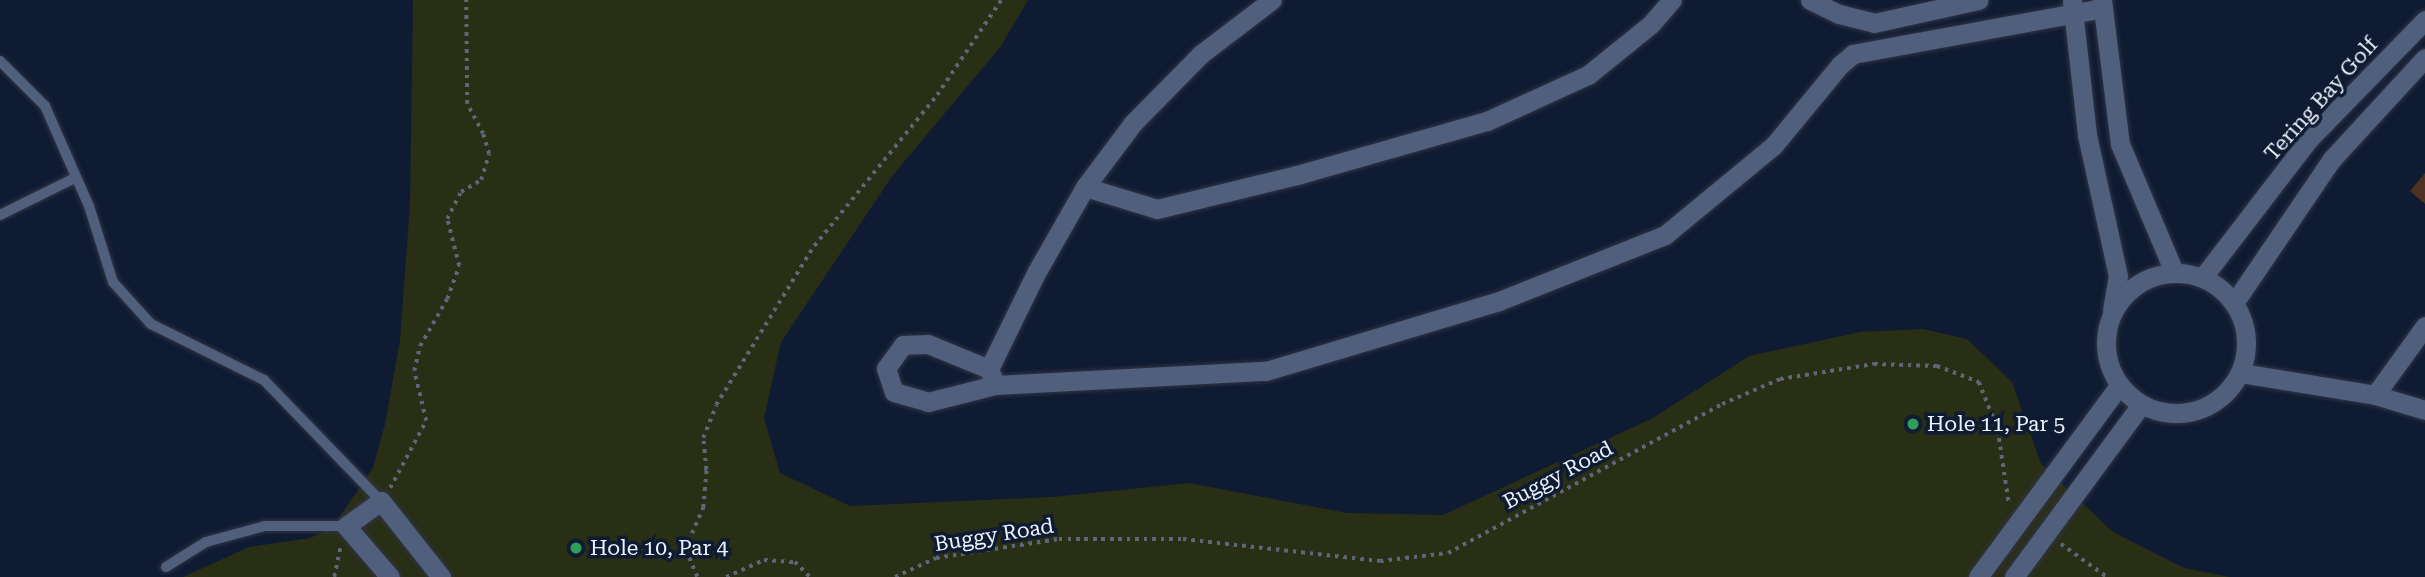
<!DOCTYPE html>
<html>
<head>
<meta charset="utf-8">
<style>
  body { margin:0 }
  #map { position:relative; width:2425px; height:577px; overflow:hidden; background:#0f1b32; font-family:"Roboto Serif",serif }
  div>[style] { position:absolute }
  .green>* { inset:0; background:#292f15 }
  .building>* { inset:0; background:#4e3122 }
  .path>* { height:3.5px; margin-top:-1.75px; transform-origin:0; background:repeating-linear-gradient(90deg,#5d6779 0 3.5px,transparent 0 8.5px) }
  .roads { filter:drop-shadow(0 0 2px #303446) drop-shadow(0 0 2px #303446) }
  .service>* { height:10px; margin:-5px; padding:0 5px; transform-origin:5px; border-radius:5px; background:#505f7b }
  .minor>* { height:19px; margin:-9.5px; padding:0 9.5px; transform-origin:9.5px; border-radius:9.5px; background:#505f7b }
  .minor>.ring { margin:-9.5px; padding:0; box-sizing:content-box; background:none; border:19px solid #505f7b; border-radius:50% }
  .dots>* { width:19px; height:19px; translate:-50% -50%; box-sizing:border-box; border:4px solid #0f1b32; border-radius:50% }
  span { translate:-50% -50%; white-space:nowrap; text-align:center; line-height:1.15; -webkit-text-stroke:7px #0f1b32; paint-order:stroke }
  .street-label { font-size:21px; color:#edf2fc }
  .poi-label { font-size:21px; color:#edf2fc }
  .left { translate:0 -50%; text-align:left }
</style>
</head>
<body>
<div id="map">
  <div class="green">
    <i style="clip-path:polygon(413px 0,1028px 0,1001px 46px,893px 175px,781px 342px,764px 418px,780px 473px,850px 506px,1053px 497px,1189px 483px,1347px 513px,1443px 515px,1653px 418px,1749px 356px,1860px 332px,1923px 329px,1967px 339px,2012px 382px,2041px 464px,2113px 532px,2184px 568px,2230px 577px,183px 577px,249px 547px,310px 538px,332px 528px,373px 468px,385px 424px,400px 340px,410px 204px)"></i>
  </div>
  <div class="building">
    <i style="clip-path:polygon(2425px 173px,2425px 204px,2410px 191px)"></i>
  </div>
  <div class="path">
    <i style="left:390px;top:488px;width:76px;rotate:-61.8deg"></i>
    <i style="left:426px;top:421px;width:51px;rotate:-103.5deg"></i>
    <i style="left:414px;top:371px;width:26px;rotate:-77deg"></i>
    <i style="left:420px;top:346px;width:54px;rotate:-60.1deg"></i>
    <i style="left:447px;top:299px;width:35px;rotate:-70deg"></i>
    <i style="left:459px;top:266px;width:49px;rotate:-104.3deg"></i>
    <i style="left:447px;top:219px;width:30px;rotate:-63deg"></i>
    <i style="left:461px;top:192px;width:23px;rotate:-31deg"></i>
    <i style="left:481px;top:180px;width:27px;rotate:-73deg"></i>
    <i style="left:489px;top:154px;width:21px;rotate:-107deg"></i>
    <i style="left:483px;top:134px;width:34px;rotate:-118deg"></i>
    <i style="left:467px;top:104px;width:104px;rotate:-90.6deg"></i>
    <i style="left:2061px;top:544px;width:57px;rotate:35.7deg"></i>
    <i style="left:334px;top:577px;width:30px;rotate:-78deg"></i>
    <i style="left:697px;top:577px;width:30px;rotate:-113deg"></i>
    <i style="left:685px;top:549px;width:45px;rotate:-66.3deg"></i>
    <i style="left:703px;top:508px;width:38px;rotate:-85deg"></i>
    <i style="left:706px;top:470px;width:32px;rotate:-95deg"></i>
    <i style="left:703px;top:438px;width:35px;rotate:-68deg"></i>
    <i style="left:716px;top:405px;width:187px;rotate:-58.4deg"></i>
    <i style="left:814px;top:246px;width:195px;rotate:-50.8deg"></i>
    <i style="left:937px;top:95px;width:115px;rotate:-56deg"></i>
    <i style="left:726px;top:577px;width:42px;rotate:-24.1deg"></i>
    <i style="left:764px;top:560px;width:31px;rotate:4deg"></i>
    <i style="left:795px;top:562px;width:21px;rotate:45deg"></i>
    <i style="left:895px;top:577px;width:45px;rotate:-24.9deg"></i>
    <i style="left:936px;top:558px;width:124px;rotate:-8.8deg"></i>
    <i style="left:1059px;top:539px;width:124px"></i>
    <i style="left:1183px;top:539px;width:198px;rotate:6.4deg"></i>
    <i style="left:1380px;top:561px;width:68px;rotate:-6.7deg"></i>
    <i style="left:1448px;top:553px;width:312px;rotate:-28.5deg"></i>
    <i style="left:1722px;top:404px;width:63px;rotate:-23.3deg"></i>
    <i style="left:1780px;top:379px;width:95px;rotate:-9.1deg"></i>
    <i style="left:1874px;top:364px;width:63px;rotate:1.8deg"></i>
    <i style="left:1937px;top:366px;width:45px;rotate:20.9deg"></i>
    <i style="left:1979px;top:382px;width:52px;rotate:68.4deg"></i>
    <i style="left:1998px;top:430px;width:75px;rotate:81.5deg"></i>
  </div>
  <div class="roads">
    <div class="service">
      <i style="left:0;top:61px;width:64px;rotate:45deg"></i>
      <i style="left:45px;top:106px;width:109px;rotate:66.3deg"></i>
      <i style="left:89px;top:206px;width:80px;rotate:72.5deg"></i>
      <i style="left:113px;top:282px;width:57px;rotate:47.9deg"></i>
      <i style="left:151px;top:324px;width:126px;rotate:26.4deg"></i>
      <i style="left:264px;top:380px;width:168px;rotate:46deg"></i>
      <i style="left:0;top:215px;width:84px;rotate:-26.3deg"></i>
      <i style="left:166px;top:567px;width:47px;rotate:-32deg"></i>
      <i style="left:206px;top:542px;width:61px;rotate:-15.2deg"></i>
      <i style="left:265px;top:526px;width:81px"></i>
    </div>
    <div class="minor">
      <i style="left:1810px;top:0;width:32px;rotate:26deg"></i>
      <i style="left:1839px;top:14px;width:36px;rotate:14deg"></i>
      <i style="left:1874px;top:23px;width:107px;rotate:-12.4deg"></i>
      <i style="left:2102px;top:0;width:145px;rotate:82.9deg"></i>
      <i style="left:2120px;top:144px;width:139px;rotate:67.1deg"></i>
      <i style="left:2072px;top:1px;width:135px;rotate:83.6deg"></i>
      <i style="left:2087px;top:135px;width:144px;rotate:77.6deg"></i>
      <i style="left:2118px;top:276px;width:34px;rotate:100deg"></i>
      <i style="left:1085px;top:187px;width:75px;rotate:17deg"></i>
      <i style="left:1157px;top:209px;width:144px;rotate:-13.7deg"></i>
      <i style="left:1297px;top:175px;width:198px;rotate:-15.9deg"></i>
      <i style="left:1487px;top:121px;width:111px;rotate:-24.5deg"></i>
      <i style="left:1588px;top:75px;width:81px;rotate:-39deg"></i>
      <i style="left:1651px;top:24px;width:32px;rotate:-49deg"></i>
      <i class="ring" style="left:2106px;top:273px;width:121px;height:121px"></i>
      <i style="left:2203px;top:277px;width:173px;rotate:-52.5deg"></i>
      <i style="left:2308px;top:140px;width:168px;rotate:-45.7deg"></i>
      <i style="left:2234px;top:303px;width:174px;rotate:-55.8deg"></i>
      <i style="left:2332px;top:159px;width:137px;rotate:-47.4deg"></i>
      <i style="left:989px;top:369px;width:66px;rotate:-157.7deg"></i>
      <i style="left:928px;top:344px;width:25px;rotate:178deg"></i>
      <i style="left:903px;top:345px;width:29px;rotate:126deg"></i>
      <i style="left:886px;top:368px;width:25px;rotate:72deg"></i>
      <i style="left:894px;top:392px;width:35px;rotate:16deg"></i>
      <i style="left:928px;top:402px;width:69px;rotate:-14.2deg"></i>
      <i style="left:995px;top:385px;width:271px;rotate:-3deg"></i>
      <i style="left:1266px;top:371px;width:243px;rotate:-16.7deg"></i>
      <i style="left:1499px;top:301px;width:179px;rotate:-21.7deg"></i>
      <i style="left:1665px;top:235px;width:141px;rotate:-39.5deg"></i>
      <i style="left:1774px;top:145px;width:104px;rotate:-50.5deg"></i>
      <i style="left:1840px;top:65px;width:17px;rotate:-40deg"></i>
      <i style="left:1853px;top:54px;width:254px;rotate:-10.4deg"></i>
      <i style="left:2241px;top:373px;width:136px;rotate:9.3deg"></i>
      <i style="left:2375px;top:395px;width:52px;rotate:16.7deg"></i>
      <i style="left:994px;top:381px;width:13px;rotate:-113deg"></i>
      <i style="left:989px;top:369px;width:107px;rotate:-63.9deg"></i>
      <i style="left:1036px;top:273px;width:99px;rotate:-60.3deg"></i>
      <i style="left:1085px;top:187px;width:80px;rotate:-53.1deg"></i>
      <i style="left:1133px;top:123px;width:97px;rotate:-45.4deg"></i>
      <i style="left:1201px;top:54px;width:89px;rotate:-37.3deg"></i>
      <i style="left:2375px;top:395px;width:85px;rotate:-54.1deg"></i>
      <i style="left:390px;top:577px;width:67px;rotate:-130.8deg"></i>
      <i style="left:346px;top:526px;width:43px;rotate:-35.5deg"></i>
      <i style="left:381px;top:501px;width:97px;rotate:51.7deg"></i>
      <i style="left:1978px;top:577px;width:237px;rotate:-53.6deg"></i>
      <i style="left:2014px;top:577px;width:214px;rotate:-53.6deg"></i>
    </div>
  </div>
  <div class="dots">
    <i style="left:1913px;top:424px;background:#2e9e5b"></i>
    <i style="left:576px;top:548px;background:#2e9e5b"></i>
  </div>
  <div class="street-label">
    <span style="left:2321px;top:99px;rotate:-48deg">Tering Bay Golf</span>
    <span style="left:1558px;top:475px;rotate:-28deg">Buggy Road</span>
    <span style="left:994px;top:535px;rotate:-9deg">Buggy Road</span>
  </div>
  <div class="poi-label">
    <span class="left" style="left:1927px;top:424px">Hole 11, Par 5</span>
    <span class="left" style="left:590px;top:548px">Hole 10, Par 4</span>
  </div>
</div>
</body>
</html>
